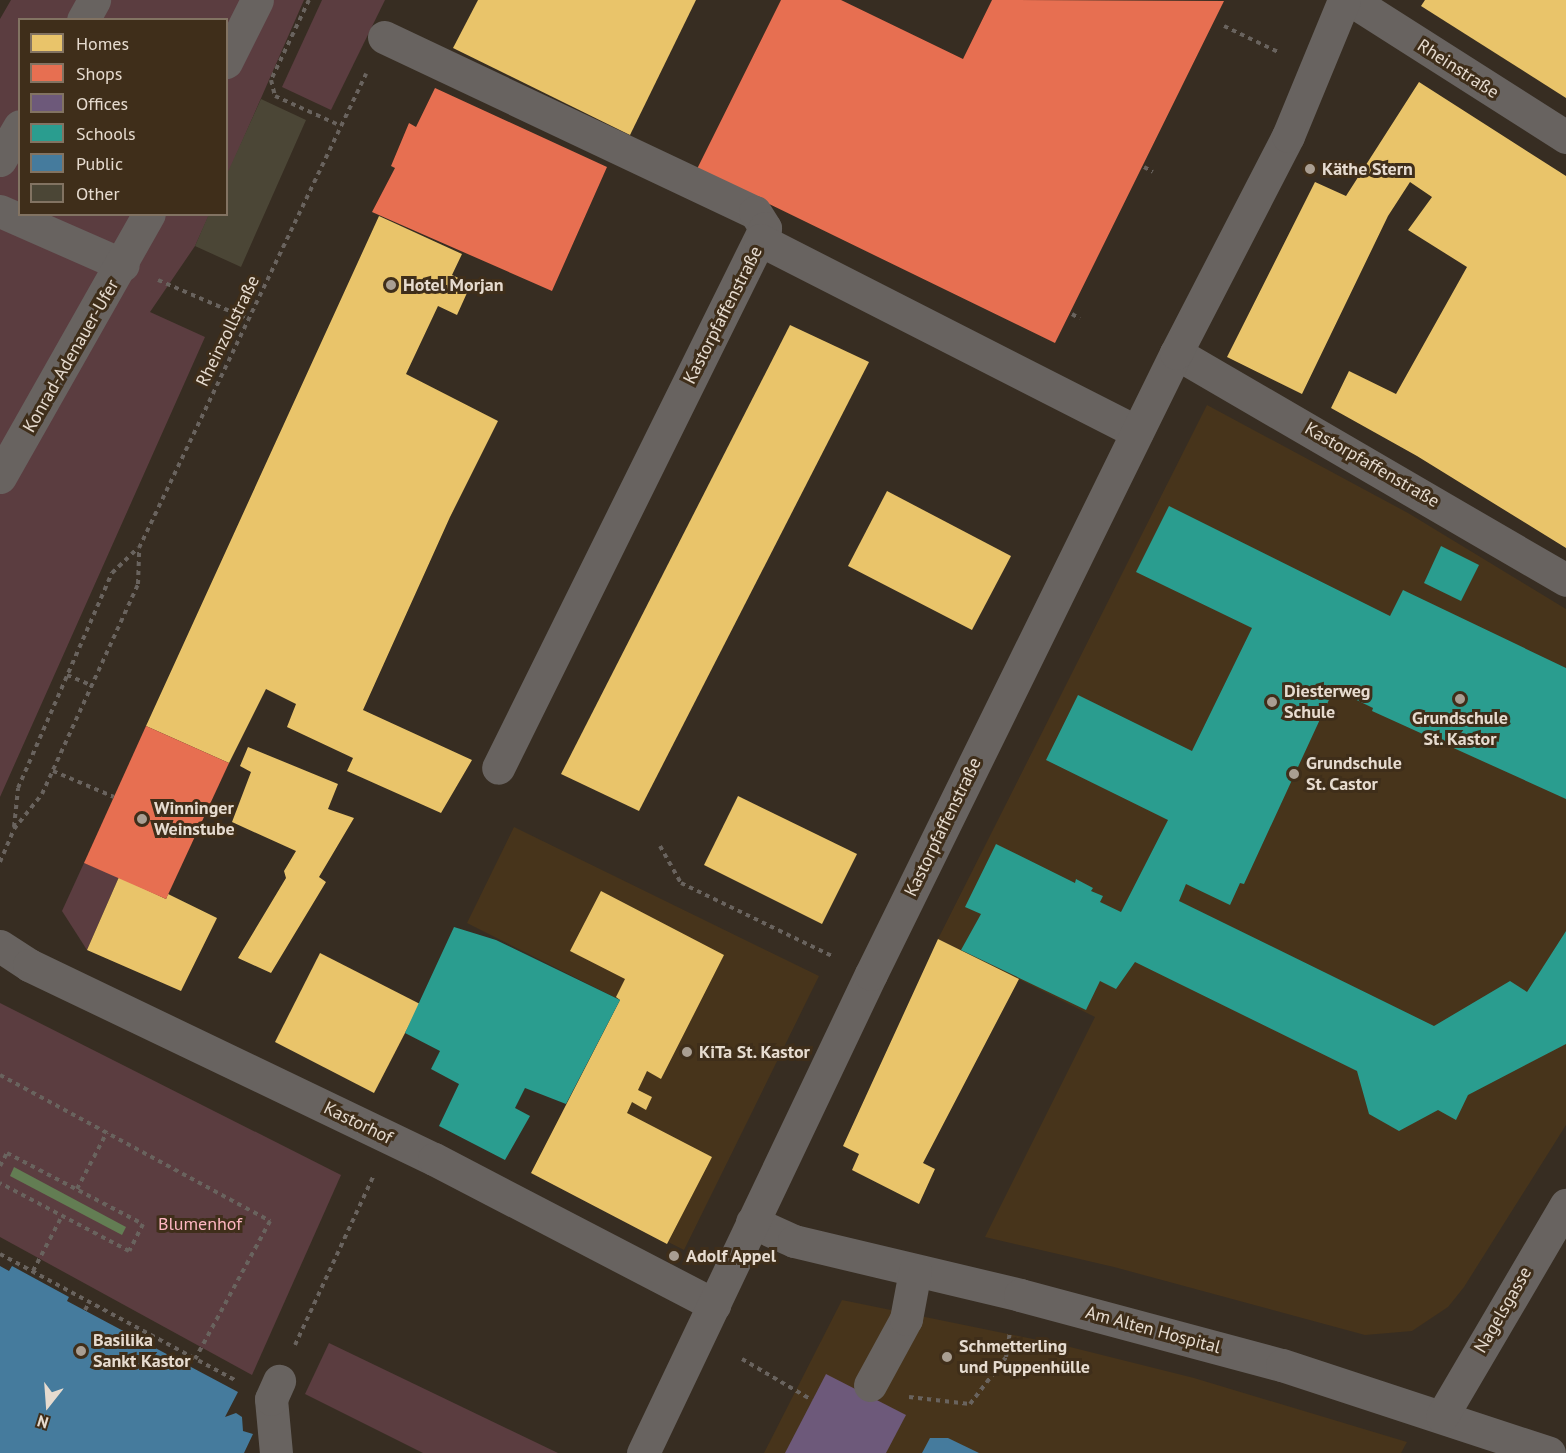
<!DOCTYPE html>
<html>
<head>
<meta charset="utf-8">
<style>
  body { margin:0 }
  #map { position:relative; width:1566px; height:1453px; overflow:hidden; background:#372d22; font-family:"PT Sans",sans-serif }
  div>[style] { position:absolute }
  .built>* { inset:0; background:#47341b }
  .green>* { inset:0; background:#5b3d40 }
  .water>* { inset:0; background:#637d53 }
  .homes>* { inset:0; background:#e9c46a }
  .shops>* { inset:0; background:#e76f51 }
  .offices>* { inset:0; background:#6d597a }
  .schools>* { inset:0; background:#2a9d8f }
  .public>* { inset:0; background:#457b9d }
  .building>* { inset:0; background:#4b4636 }
  .path>* { height:4px; margin-top:-2px; transform-origin:0; background:repeating-linear-gradient(90deg,#69635e 0 4.5px,transparent 0 9px) }
  .minor>* { height:33px; margin:-16.5px; padding:0 16.5px; transform-origin:16.5px; border-radius:16.5px; background:#686360 }
  .dots>* { width:16px; height:16px; translate:-50% -50%; box-sizing:border-box; border:3px solid #3f2e1a; border-radius:50% }
  span { translate:-50% -50%; white-space:nowrap; text-align:center; line-height:1.15; -webkit-text-stroke:6px #3f2e1a; paint-order:stroke }
  .street-label { font-size:18px; color:#e6dbcf }
  .poi-label { font-size:18px; color:#e6dbcf; font-weight:700 }
  .left { translate:0 -50%; text-align:left }
  .park-label { font-size:18px; color:#fdb6c1 }
  .legend { position:absolute; left:18px; top:18px; width:210px; height:198px; box-sizing:border-box; background:#3f2e1a; border:2px solid #827362; margin:0; padding:8px 10px; list-style:none; font-size:18px; color:#e6dbcf }
  .legend li { display:flex; align-items:center; gap:12px; height:30px }
  .legend b { width:30px; border:2px solid #827362 }
  .north { position:absolute; left:18px; top:1375px; width:60px; height:60px; -webkit-text-stroke:4px #3f2e1a; paint-order:stroke; rotate:197deg; font-size:16px; font-weight:700; line-height:24px; text-align:center; color:#e6dbcf }
  .north::after { content:''; display:block; margin:auto; width:21px; height:27px; background:#e6dbcf; clip-path:polygon(50% 0,100% 100%,50% 72%,0 100%) }
</style>
</head>
<body>
<div id="map">
  <div class="built">
    <i style="clip-path:polygon(1207px 405px,1408px 513px,1566px 609px,1566px 1125px,1464px 1287px,1448px 1307px,1412px 1331px,1365px 1335px,1114px 1267px,985px 1237px,1095px 1017px,938px 939px)"></i>
    <i style="clip-path:polygon(514px 827px,819px 976px,684px 1250px,531px 1173px,620px 1000px,467px 923px)"></i>
    <i style="clip-path:polygon(842px 1300px,1062px 1345px,1194px 1378px,1407px 1442px,1401px 1453px,764px 1453px)"></i>
  </div>
  <div class="green">
    <i style="clip-path:polygon(11px 0,304px 0,227px 176px,226px 20px,20px 20px,20px 214px,209px 215px,195px 246px,150px 312px,205px 337px,0 797px,0 19px)"></i>
    <i style="clip-path:polygon(322px 0,385px 0,331px 110px,282px 87px)"></i>
    <i style="clip-path:polygon(84px 863px,119px 877px,87px 950px,62px 911px)"></i>
    <i style="clip-path:polygon(0 1003px,341px 1175px,252px 1375px,0 1237px)"></i>
    <i style="clip-path:polygon(329px 1343px,558px 1453px,423px 1453px,305px 1394px)"></i>
  </div>
  <div class="water">
    <i style="clip-path:polygon(14px 1167px,126px 1227px,122px 1235px,10px 1176px)"></i>
  </div>
  <div class="homes">
    <i style="clip-path:polygon(478px 0,696px 0,630px 135px,453px 48px)"></i>
    <i style="clip-path:polygon(1425px 0,1566px 0,1566px 98px,1421px 6px)"></i>
    <i style="clip-path:polygon(1419px 82px,1566px 176px,1566px 548px,1417px 456px,1331px 408px,1349px 371px,1396px 394px,1467px 267px,1408px 230px,1432px 197px,1410px 182px,1388px 216px,1302px 394px,1227px 357px,1315px 182px,1346px 196px)"></i>
    <i style="clip-path:polygon(379px 216px,462px 254px,452px 275px,471px 284px,457px 315px,438px 306px,406px 374px,498px 421px,450px 517px,363px 710px,472px 760px,441px 813px,347px 771px,353px 758px,287px 727px,296px 704px,266px 689px,229px 763px,146px 726px)"></i>
    <i style="clip-path:polygon(790px 325px,869px 362px,639px 811px,561px 774px)"></i>
    <i style="clip-path:polygon(887px 491px,1011px 556px,972px 630px,848px 566px)"></i>
    <i style="clip-path:polygon(248px 747px,338px 784px,328px 809px,354px 818px,319px 877px,326px 882px,271px 973px,238px 958px,286px 878px,284px 871px,296px 851px,232px 822px,251px 772px,240px 766px)"></i>
    <i style="clip-path:polygon(738px 796px,857px 854px,822px 924px,704px 865px)"></i>
    <i style="clip-path:polygon(119px 877px,166px 899px,168px 894px,217px 918px,181px 991px,87px 950px)"></i>
    <i style="clip-path:polygon(601px 891px,724px 955px,661px 1079px,647px 1071px,638px 1090px,652px 1097px,646px 1110px,632px 1102px,627px 1113px,712px 1157px,667px 1244px,531px 1173px,620px 1000px,616px 997px,625px 979px,570px 951px)"></i>
    <i style="clip-path:polygon(938px 939px,1019px 979px,923px 1163px,935px 1169px,919px 1204px,852px 1170px,859px 1154px,843px 1146px)"></i>
    <i style="clip-path:polygon(320px 953px,420px 1004px,374px 1093px,275px 1042px)"></i>
  </div>
  <div class="shops">
    <i style="clip-path:polygon(781px 0,841px 0,963px 59px,992px 0,1224px 1px,1055px 343px,697px 169px)"></i>
    <i style="clip-path:polygon(435px 88px,607px 167px,552px 291px,372px 212px,395px 168px,391px 166px,409px 123px,416px 127px)"></i>
    <i style="clip-path:polygon(146px 726px,229px 763px,166px 899px,84px 863px)"></i>
  </div>
  <div class="offices">
    <i style="clip-path:polygon(826px 1374px,906px 1415px,886px 1453px,785px 1453px)"></i>
  </div>
  <div class="schools">
    <i style="clip-path:polygon(1169px 506px,1390px 616px,1403px 590px,1566px 668px,1566px 799px,1372px 711px,1373px 708px,1334px 689px,1244px 884px,1240px 883px,1230px 905px,1186px 884px,1179px 901px,1434px 1026px,1510px 981px,1527px 992px,1566px 931px,1566px 1044px,1468px 1095px,1456px 1120px,1438px 1110px,1399px 1131px,1369px 1114px,1357px 1071px,1135px 962px,1116px 989px,1100px 981px,1086px 1010px,961px 950px,981px 914px,965px 907px,996px 844px,1075px 883px,1076px 879px,1093px 888px,1091px 891px,1103px 896px,1100px 902px,1121px 912px,1168px 820px,1046px 760px,1078px 695px,1192px 751px,1252px 628px,1136px 572px)"></i>
    <i style="clip-path:polygon(1441px 546px,1479px 565px,1461px 601px,1424px 583px)"></i>
    <i style="clip-path:polygon(454px 927px,496px 940px,620px 1000px,566px 1104px,525px 1088px,515px 1108px,530px 1116px,505px 1160px,439px 1126px,459px 1084px,431px 1069px,440px 1051px,405px 1033px)"></i>
  </div>
  <div class="public">
    <i style="clip-path:polygon(0 1266px,9px 1271px,12px 1266px,69px 1297px,67px 1301px,238px 1392px,225px 1417px,236px 1413px,242px 1417px,243px 1431px,253px 1434px,244px 1453px,0 1453px)"></i>
    <i style="clip-path:polygon(930px 1438px,948px 1438px,979px 1453px,922px 1453px)"></i>
  </div>
  <div class="building">
    <i style="clip-path:polygon(261px 99px,306px 120px,241px 267px,195px 246px,209px 214px,226px 214px,226px 176px)"></i>
  </div>
  <div class="path">
    <i style="left:309px;top:0;width:89px;rotate:115.4deg"></i>
    <i style="left:271px;top:80px;width:16px;rotate:76deg"></i>
    <i style="left:275px;top:96px;width:72px;rotate:24.4deg"></i>
    <i style="left:1224px;top:26px;width:62px;rotate:25.7deg"></i>
    <i style="left:1144px;top:167px;width:10px;rotate:29deg"></i>
    <i style="left:158px;top:280px;width:98px;rotate:23.4deg"></i>
    <i style="left:1072px;top:314px;width:9px;rotate:32deg"></i>
    <i style="left:67px;top:675px;width:26px;rotate:23deg"></i>
    <i style="left:53px;top:771px;width:66px;rotate:23.1deg"></i>
    <i style="left:14px;top:827px;width:39px;rotate:-84deg"></i>
    <i style="left:18px;top:788px;width:235px;rotate:-66.4deg"></i>
    <i style="left:112px;top:573px;width:36px;rotate:-44deg"></i>
    <i style="left:660px;top:846px;width:43px;rotate:60.4deg"></i>
    <i style="left:681px;top:883px;width:170px;rotate:25.8deg"></i>
    <i style="left:0;top:862px;width:36px;rotate:-67deg"></i>
    <i style="left:14px;top:829px;width:45px;rotate:-51.3deg"></i>
    <i style="left:42px;top:794px;width:231px;rotate:-65.4deg"></i>
    <i style="left:138px;top:584px;width:36px;rotate:-88deg"></i>
    <i style="left:139px;top:548px;width:526px;rotate:-64.41deg"></i>
    <i style="left:0;top:1075px;width:307px;rotate:28.4deg"></i>
    <i style="left:270px;top:1221px;width:157px;rotate:118.5deg"></i>
    <i style="left:0;top:1166px;width:15px;rotate:-62deg"></i>
    <i style="left:7px;top:1153px;width:153px;rotate:27.6deg"></i>
    <i style="left:143px;top:1224px;width:30px;rotate:117deg"></i>
    <i style="left:129px;top:1251px;width:146px;rotate:-152.2deg"></i>
    <i style="left:77px;top:1189px;width:64px;rotate:-62.2deg"></i>
    <i style="left:0;top:1254px;width:267px;rotate:28.2deg"></i>
    <i style="left:33px;top:1271px;width:62px;rotate:-62.2deg"></i>
    <i style="left:85px;top:1310px;width:8px;rotate:-60deg"></i>
    <i style="left:295px;top:1345px;width:187px;rotate:-65.1deg"></i>
    <i style="left:742px;top:1359px;width:81px;rotate:30.4deg"></i>
    <i style="left:909px;top:1397px;width:61px;rotate:6.5deg"></i>
    <i style="left:970px;top:1404px;width:59px;rotate:-52.5deg"></i>
    <i style="left:1006px;top:1357px;width:25px;rotate:-81deg"></i>
  </div>
  <div class="minor">
    <i style="left:1351px;top:0;width:255px;rotate:32.5deg"></i>
    <i style="left:83px;top:20px;width:23px;rotate:-61deg"></i>
    <i style="left:384px;top:37px;width:410px;rotate:25.3deg"></i>
    <i style="left:755px;top:212px;width:19px;rotate:58deg"></i>
    <i style="left:765px;top:228px;width:602px;rotate:116.31deg"></i>
    <i style="left:226px;top:62px;width:69px;rotate:-63.4deg"></i>
    <i style="left:0;top:160px;width:39px;rotate:-60deg"></i>
    <i style="left:0;top:211px;width:134px;rotate:23.7deg"></i>
    <i style="left:760px;top:240px;width:423px;rotate:27deg"></i>
    <i style="left:1176px;top:353px;width:451px;rotate:30.2deg"></i>
    <i style="left:0;top:477px;width:302px;rotate:-60.5deg"></i>
    <i style="left:0;top:946px;width:35px;rotate:33deg"></i>
    <i style="left:29px;top:965px;width:449px;rotate:25.6deg"></i>
    <i style="left:434px;top:1159px;width:316px;rotate:27.5deg"></i>
    <i style="left:752px;top:1222px;width:46px;rotate:24.3deg"></i>
    <i style="left:794px;top:1241px;width:232px;rotate:13.4deg"></i>
    <i style="left:1020px;top:1295px;width:271px;rotate:15deg"></i>
    <i style="left:1282px;top:1365px;width:281px;rotate:18.2deg"></i>
    <i style="left:870px;top:1385px;width:75px;rotate:-61.4deg"></i>
    <i style="left:906px;top:1319px;width:49px;rotate:-79.4deg"></i>
    <i style="left:1442px;top:1416px;width:245px;rotate:-59.6deg"></i>
    <i style="left:276px;top:1453px;width:54px;rotate:-95.3deg"></i>
    <i style="left:271px;top:1399px;width:20px;rotate:-66deg"></i>
    <i style="left:643px;top:1453px;width:530px;rotate:-64.55deg"></i>
    <i style="left:871px;top:974px;width:692px;rotate:-63.84deg"></i>
    <i style="left:1176px;top:353px;width:244px;rotate:-62.7deg"></i>
    <i style="left:1288px;top:136px;width:147px;rotate:-67.6deg"></i>
  </div>
  <div class="dots">
    <i style="left:1310px;top:169px;background:#a99e92"></i>
    <i style="left:391px;top:285px;background:#a99e92"></i>
    <i style="left:1460px;top:699px;background:#a99e92"></i>
    <i style="left:1272px;top:702px;background:#a99e92"></i>
    <i style="left:1294px;top:774px;background:#a99e92"></i>
    <i style="left:142px;top:819px;background:#a99e92"></i>
    <i style="left:687px;top:1052px;background:#a99e92"></i>
    <i style="left:674px;top:1256px;background:#a99e92"></i>
    <i style="left:81px;top:1351px;background:#a99e92"></i>
    <i style="left:947px;top:1357px;background:#a99e92"></i>
  </div>
  <div class="street-label">
    <span style="left:1458px;top:69px;rotate:33deg">Rheinstraße</span>
    <span style="left:723px;top:315px;rotate:-63deg">Kastorpfaffenstraße</span>
    <span style="left:228px;top:331px;rotate:-64deg">Rheinzollstraße</span>
    <span style="left:71px;top:356px;rotate:-60deg">Konrad-Adenauer-Ufer</span>
    <span style="left:1372px;top:465px;rotate:30deg">Kastorpfaffenstraße</span>
    <span style="left:943px;top:827px;rotate:-64deg">Kastorpfaffenstraße</span>
    <span style="left:358px;top:1123px;rotate:26deg">Kastorhof</span>
    <span style="left:1503px;top:1310px;rotate:-60deg">Nagelsgasse</span>
    <span style="left:1153px;top:1330px;rotate:15deg">Am Alten Hospital</span>
  </div>
  <div class="poi-label">
    <span class="left" style="left:1322px;top:169px">Käthe Stern</span>
    <span class="left" style="left:403px;top:285px">Hotel Morjan</span>
    <span class="left" style="left:1284px;top:702px">Diesterweg<br>Schule</span>
    <span style="left:1460px;top:729px">Grundschule<br>St. Kastor</span>
    <span class="left" style="left:1306px;top:774px">Grundschule<br>St. Castor</span>
    <span class="left" style="left:154px;top:819px">Winninger<br>Weinstube</span>
    <span class="left" style="left:699px;top:1052px">KiTa St. Kastor</span>
    <span class="left" style="left:686px;top:1256px">Adolf Appel</span>
    <span class="left" style="left:93px;top:1351px">Basilika<br>Sankt Kastor</span>
    <span class="left" style="left:959px;top:1357px">Schmetterling<br>und Puppenhülle</span>
  </div>
  <div class="park-label">
    <span style="left:200px;top:1224px">Blumenhof</span>
  </div>
  <ul class="legend">
  <li><b style="height:16px;background:#e9c46a"></b>Homes</li>
  <li><b style="height:16px;background:#e76f51"></b>Shops</li>
  <li><b style="height:16px;background:#6d597a"></b>Offices</li>
  <li><b style="height:16px;background:#2a9d8f"></b>Schools</li>
  <li><b style="height:16px;background:#457b9d"></b>Public</li>
  <li><b style="height:16px;background:#4b4636"></b>Other</li>
  </ul>
  <div class="north">N</div>
</div>
</body>
</html>
